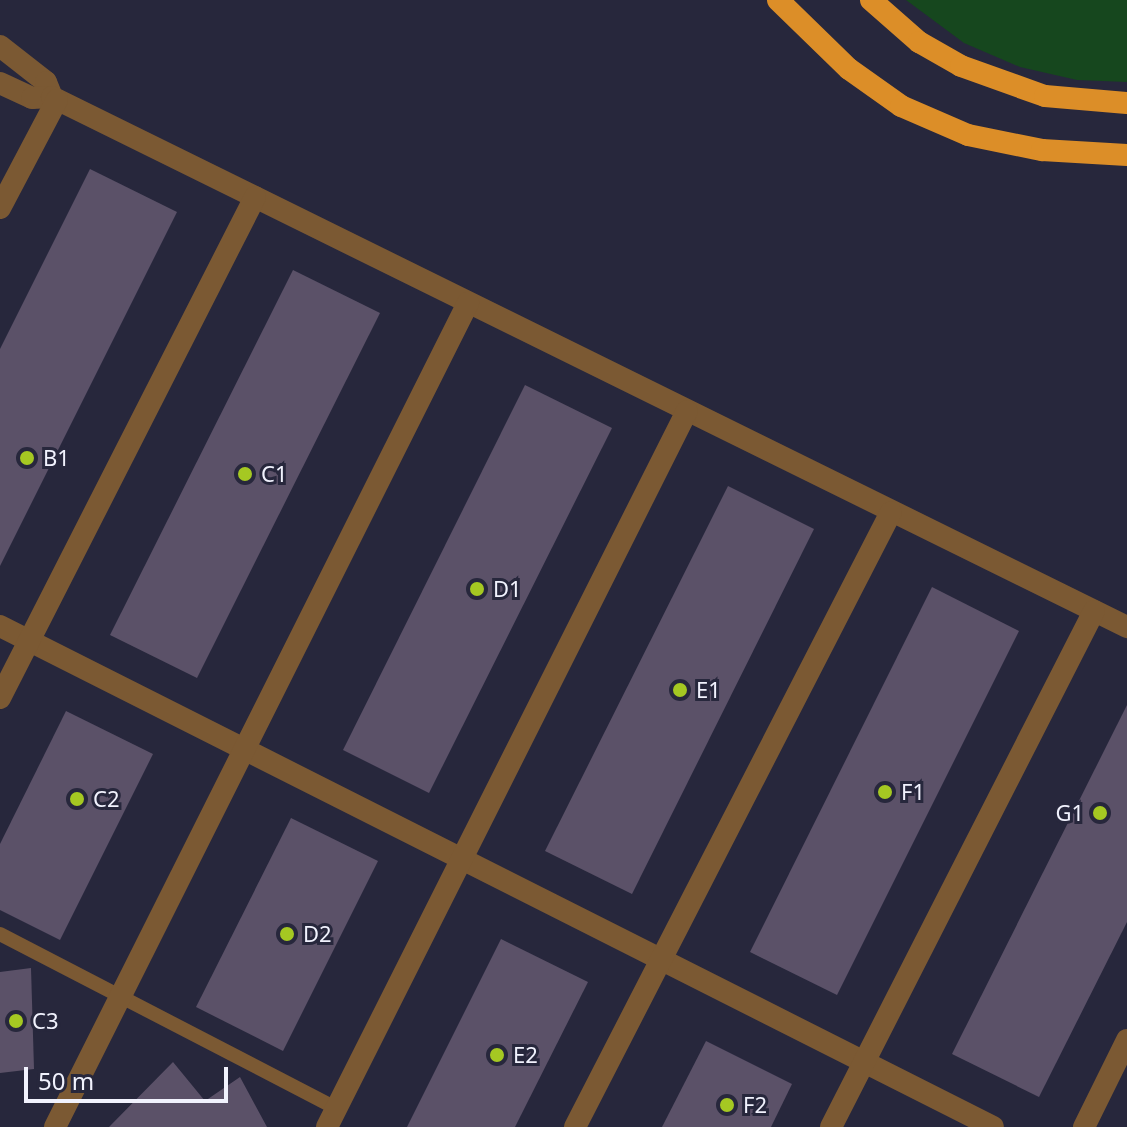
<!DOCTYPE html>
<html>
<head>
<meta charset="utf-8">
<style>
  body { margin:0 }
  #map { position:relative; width:1127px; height:1127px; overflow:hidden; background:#27273c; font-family:"Noto Sans",sans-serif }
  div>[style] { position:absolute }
  .green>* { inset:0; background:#16471e }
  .building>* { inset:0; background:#5b5168 }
  .service>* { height:14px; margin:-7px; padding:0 7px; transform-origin:7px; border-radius:7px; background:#7b5933 }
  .minor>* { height:22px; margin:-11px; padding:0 11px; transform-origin:11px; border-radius:11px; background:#7b5933 }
  .trunk>* { height:22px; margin:-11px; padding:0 11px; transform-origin:11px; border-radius:11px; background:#dc8e28 }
  .dots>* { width:22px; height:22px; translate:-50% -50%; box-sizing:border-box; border:4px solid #27273c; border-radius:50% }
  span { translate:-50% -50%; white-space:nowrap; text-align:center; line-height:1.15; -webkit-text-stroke:6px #27273c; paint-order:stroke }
  .poi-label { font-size:22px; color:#f1f2fd }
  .left { translate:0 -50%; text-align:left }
  .right { translate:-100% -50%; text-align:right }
  .scale { position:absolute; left:24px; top:1067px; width:204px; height:36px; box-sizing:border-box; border:4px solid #f1f2fd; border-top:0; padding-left:10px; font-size:24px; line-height:28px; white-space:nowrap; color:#f1f2fd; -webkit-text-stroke:6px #27273c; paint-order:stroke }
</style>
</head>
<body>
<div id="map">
  <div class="green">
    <i style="clip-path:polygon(906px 0,1127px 0,1127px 82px,1077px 80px,1020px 67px,964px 43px)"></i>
  </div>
  <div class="building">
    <i style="clip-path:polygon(90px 169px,177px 212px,0 566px,0 349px)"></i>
    <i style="clip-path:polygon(293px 270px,380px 313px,197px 678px,110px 635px)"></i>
    <i style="clip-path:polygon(525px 385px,612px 428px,429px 793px,343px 750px)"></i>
    <i style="clip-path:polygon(728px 486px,814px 529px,632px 894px,545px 851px)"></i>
    <i style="clip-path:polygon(932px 587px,1019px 631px,837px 995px,750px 952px)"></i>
    <i style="clip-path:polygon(1127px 705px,1127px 922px,1039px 1097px,952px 1054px)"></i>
    <i style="clip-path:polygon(66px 711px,153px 754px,60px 940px,0 910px,0 844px)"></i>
    <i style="clip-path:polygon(291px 818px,378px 861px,283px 1051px,196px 1007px)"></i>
    <i style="clip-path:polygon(501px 939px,588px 982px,515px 1127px,407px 1127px)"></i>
    <i style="clip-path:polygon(31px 968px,34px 1069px,0 1073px,0 972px)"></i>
    <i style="clip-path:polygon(706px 1041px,792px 1084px,771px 1127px,662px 1127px)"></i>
    <i style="clip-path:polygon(173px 1062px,205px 1101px,240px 1077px,267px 1127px,109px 1127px)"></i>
  </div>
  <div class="service">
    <i style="left:0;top:934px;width:378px;rotate:27.4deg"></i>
  </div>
  <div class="minor">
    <i style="left:0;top:46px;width:58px;rotate:38deg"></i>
    <i style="left:46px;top:82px;width:16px;rotate:68deg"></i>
    <i style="left:0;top:83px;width:35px;rotate:25deg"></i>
    <i style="left:32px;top:98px;width:20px;rotate:-3deg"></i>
    <i style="left:52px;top:97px;width:1199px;rotate:26.24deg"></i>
    <i style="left:0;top:208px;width:122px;rotate:-62.2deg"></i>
    <i style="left:0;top:626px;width:1112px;rotate:26.77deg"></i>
    <i style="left:0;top:698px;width:562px;rotate:-63.02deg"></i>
    <i style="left:55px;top:1127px;width:922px;rotate:-63.38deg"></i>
    <i style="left:327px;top:1127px;width:801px;rotate:-63.31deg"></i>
    <i style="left:575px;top:1127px;width:691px;rotate:-62.8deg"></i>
    <i style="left:831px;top:1127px;width:579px;rotate:-62.99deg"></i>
    <i style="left:1084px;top:1127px;width:97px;rotate:-63.7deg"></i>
  </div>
  <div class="trunk">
    <i style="left:778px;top:0;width:99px;rotate:44.2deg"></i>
    <i style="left:849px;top:69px;width:64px;rotate:35.4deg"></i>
    <i style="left:901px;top:106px;width:73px;rotate:23.4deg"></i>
    <i style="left:968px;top:135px;width:76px;rotate:11.5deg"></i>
    <i style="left:1042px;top:150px;width:85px;rotate:3.4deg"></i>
    <i style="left:871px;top:0;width:64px;rotate:41.2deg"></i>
    <i style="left:919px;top:42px;width:48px;rotate:29.7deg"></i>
    <i style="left:961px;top:66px;width:89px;rotate:19.7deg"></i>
    <i style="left:1045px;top:96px;width:82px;rotate:4.9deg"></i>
  </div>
  <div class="dots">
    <i style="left:27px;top:458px;background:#a5c822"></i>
    <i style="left:245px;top:474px;background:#a5c822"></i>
    <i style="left:477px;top:589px;background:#a5c822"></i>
    <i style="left:680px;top:690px;background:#a5c822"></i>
    <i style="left:885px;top:792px;background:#a5c822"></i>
    <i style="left:77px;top:799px;background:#a5c822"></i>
    <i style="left:1100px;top:813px;background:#a5c822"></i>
    <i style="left:287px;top:934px;background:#a5c822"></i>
    <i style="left:16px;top:1021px;background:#a5c822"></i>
    <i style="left:497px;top:1055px;background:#a5c822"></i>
    <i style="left:727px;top:1105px;background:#a5c822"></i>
  </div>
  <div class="poi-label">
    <span class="left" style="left:43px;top:458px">B1</span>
    <span class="left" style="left:261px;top:474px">C1</span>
    <span class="left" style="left:493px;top:589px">D1</span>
    <span class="left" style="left:696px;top:690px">E1</span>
    <span class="left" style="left:901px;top:792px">F1</span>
    <span class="left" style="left:93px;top:799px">C2</span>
    <span class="right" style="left:1084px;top:813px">G1</span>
    <span class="left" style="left:303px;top:934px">D2</span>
    <span class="left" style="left:32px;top:1021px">C3</span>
    <span class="left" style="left:513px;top:1055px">E2</span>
    <span class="left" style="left:743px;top:1105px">F2</span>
  </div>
  <div class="scale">50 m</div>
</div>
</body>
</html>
